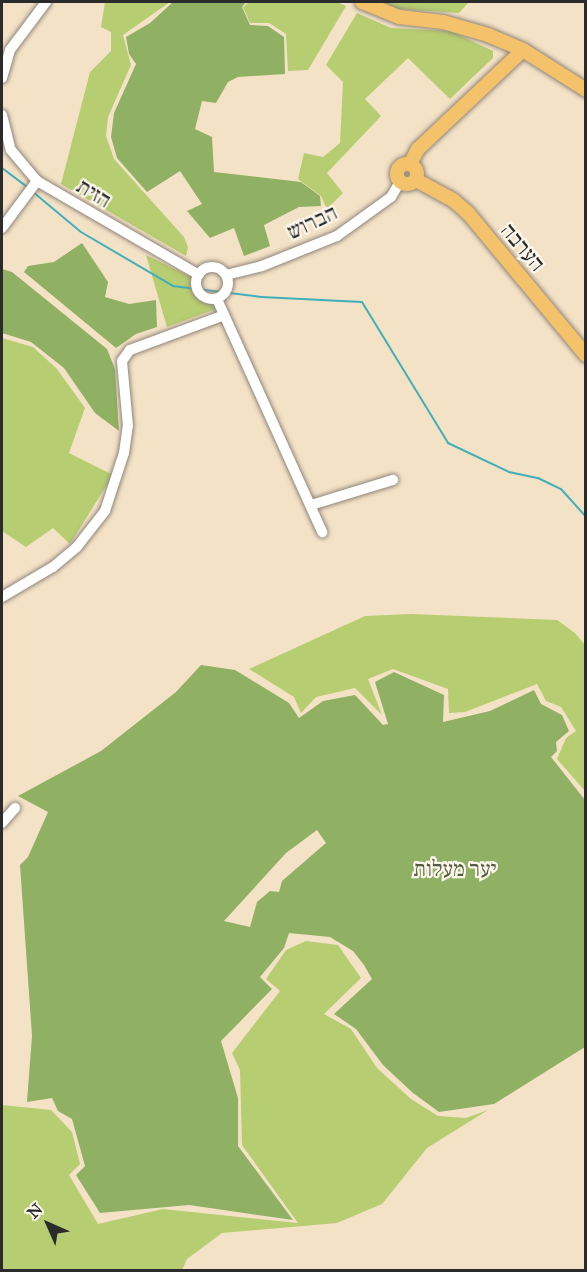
<!DOCTYPE html>
<html>
<head>
<meta charset="utf-8">
<style>
  body { margin:0 }
  #map { position:relative; width:587px; height:1272px; overflow:hidden; background:#f4e2c7; font-family:"IM FELL Great Primer","Frank Ruhl Libre",serif }
  div>[style] { position:absolute }
  .green>* { inset:0; background:#b6cd71 }
  .forest>* { inset:0; background:#90b063 }
  .stream>* { height:2px; margin:-1px; padding:0 1px; transform-origin:1px; border-radius:1px; background:#40afba }
  .roads { filter:drop-shadow(0 0 2px #908679) drop-shadow(0 0 2px #908679) }
  .minor>* { height:10px; margin:-5px; padding:0 5px; transform-origin:5px; border-radius:5px; background:#fff }
  .minor>.ring { margin:-5px; padding:0; box-sizing:content-box; background:none; border:10px solid #fff; border-radius:50% }
  .major>* { height:14px; margin:-7px; padding:0 7px; transform-origin:7px; border-radius:7px; background:#f3c26a }
  .major>.ring { margin:-7px; padding:0; box-sizing:content-box; background:none; border:14px solid #f3c26a; border-radius:50% }
  span { translate:-50% -50%; white-space:nowrap; text-align:center; line-height:1.15; -webkit-text-stroke:4.5px #fbf7ec; paint-order:stroke }
  .street-label { font-size:22px; color:#2b2b2b }
  .park-label { font-size:22px; color:#555c40 }
  .frame { position:absolute; inset:0; border:3px solid #2b2b2b; pointer-events:none }
  .north { position:absolute; left:18px; top:1194px; width:60px; height:60px; -webkit-text-stroke:4px #fbf7ec; paint-order:stroke; rotate:315deg; font-size:16px; font-weight:700; line-height:24px; text-align:center; color:#2b2b2b }
  .north::after { content:''; display:block; margin:auto; width:21px; height:27px; background:#2b2b2b; clip-path:polygon(50% 0,100% 100%,50% 72%,0 100%) }
</style>
</head>
<body>
<div id="map">
  <div class="green">
    <i style="clip-path:polygon(105px 2px,170px 2px,123px 35px,131px 65px,108px 117px,106px 136px,114px 159px,184px 237px,188px 247px,186px 256px,61px 184px,90px 72px,111px 51px,111px 32px,101px 27px)"></i>
    <i style="clip-path:polygon(249px 2px,337px 2px,346px 6px,308px 70px,288px 71px,286px 34px,269px 23px,250px 23px,243px 7px)"></i>
    <i style="clip-path:polygon(379px 2px,467px 2px,468px 3px,459px 13px,398px 9px)"></i>
    <i style="clip-path:polygon(357px 13px,391px 28px,451px 31px,493px 51px,493px 58px,450px 99px,408px 58px,365px 99px,381px 116px,327px 173px,343px 193px,327px 209px,321px 196px,298px 179px,304px 153px,323px 157px,340px 143px,343px 82px,326px 65px)"></i>
    <i style="clip-path:polygon(146px 255px,193px 278px,192px 293px,212px 303px,216px 309px,167px 327px)"></i>
    <i style="clip-path:polygon(2px 338px,33px 347px,57px 369px,85px 408px,69px 453px,113px 475px,70px 544px,53px 528px,26px 547px,2px 531px)"></i>
    <i style="clip-path:polygon(411px 614px,557px 620px,575px 633px,585px 645px,585px 791px,557px 759px,566px 738px,576px 731px,561px 707px,546px 701px,537px 684px,465px 712px,449px 713px,448px 689px,393px 669px,368px 679px,382px 715px,355px 688px,316px 697px,301px 713px,294px 697px,249px 669px,365px 616px)"></i>
    <i style="clip-path:polygon(306px 941px,338px 945px,361px 978px,324px 1014px,351px 1029px,377px 1068px,411px 1099px,438px 1116px,466px 1118px,488px 1110px,427px 1148px,382px 1204px,337px 1223px,222px 1233px,187px 1259px,182px 1270px,2px 1270px,2px 1105px,51px 1110px,72px 1132px,80px 1164px,69px 1175px,98px 1224px,163px 1209px,298px 1223px,242px 1145px,240px 1070px,232px 1053px,280px 991px,266px 979px,286px 950px)"></i>
  </div>
  <div class="forest">
    <i style="clip-path:polygon(173px 2px,246px 2px,242px 7px,250px 25px,268px 26px,284px 37px,285px 74px,238px 77px,228px 82px,216px 103px,202px 101px,195px 129px,212px 137px,214px 172px,301px 182px,320px 196px,321px 206px,299px 207px,264px 225px,270px 246px,244px 256px,234px 228px,210px 238px,187px 211px,202px 204px,180px 171px,147px 192px,117px 158px,111px 137px,114px 113px,136px 64px,129px 54px,126px 37px,150px 23px)"></i>
    <i style="clip-path:polygon(82px 243px,108px 282px,105px 297px,129px 304px,156px 300px,157px 327px,136px 334px,116px 348px,24px 272px,28px 266px,54px 262px)"></i>
    <i style="clip-path:polygon(2px 269px,12px 272px,107px 349px,115px 369px,119px 431px,95px 413px,64px 368px,31px 342px,2px 333px)"></i>
    <i style="clip-path:polygon(evenodd,201px 665px,235px 670px,289px 703px,299px 718px,323px 701px,355px 695px,383px 725px,388px 724px,375px 682px,394px 672px,444px 695px,443px 722px,490px 711px,534px 690px,541px 704px,562px 715px,569px 731px,556px 742px,557px 751px,551px 757px,585px 800px,585px 1047px,494px 1104px,439px 1112px,413px 1093px,383px 1065px,356px 1029px,334px 1014px,372px 979px,364px 965px,353px 951px,330px 937px,289px 933px,284px 948px,260px 977px,272px 989px,221px 1041px,238px 1098px,238px 1146px,293px 1220px,189px 1205px,100px 1213px,76px 1175px,85px 1166px,72px 1119px,58px 1111px,52px 1098px,27px 1102px,32px 1036px,20px 865px,28px 857px,48px 812px,18px 796px,101px 751px,176px 692px,201px 665px,317px 830px,326px 843px,282px 881px,279px 892px,270px 891px,257px 902px,250px 927px,224px 921px,286px 853px,317px 830px)"></i>
  </div>
  <div class="stream">
    <i style="left:2px;top:168px;width:31px;rotate:37deg"></i>
    <i style="left:33px;top:192px;width:62px;rotate:39.8deg"></i>
    <i style="left:81px;top:232px;width:107px;rotate:30.4deg"></i>
    <i style="left:173px;top:286px;width:89px;rotate:7.1deg"></i>
    <i style="left:261px;top:297px;width:101px;rotate:2.8deg"></i>
    <i style="left:362px;top:302px;width:165px;rotate:58.6deg"></i>
    <i style="left:448px;top:443px;width:68px;rotate:25.4deg"></i>
    <i style="left:509px;top:472px;width:30px;rotate:12deg"></i>
    <i style="left:538px;top:478px;width:25px;rotate:26deg"></i>
    <i style="left:561px;top:489px;width:38px;rotate:48deg"></i>
  </div>
  <div class="roads">
    <div class="minor">
      <i style="left:2px;top:78px;width:29px;rotate:-74deg"></i>
      <i style="left:10px;top:50px;width:60px;rotate:-53.1deg"></i>
      <i style="left:2px;top:115px;width:36px;rotate:76deg"></i>
      <i style="left:11px;top:150px;width:40px;rotate:50deg"></i>
      <i style="left:37px;top:181px;width:187px;rotate:30.1deg"></i>
      <i style="left:2px;top:228px;width:59px;rotate:-53.3deg"></i>
      <i class="ring" style="left:196px;top:267px;width:22px;height:22px"></i>
      <i style="left:226px;top:275px;width:37px;rotate:-14deg"></i>
      <i style="left:262px;top:266px;width:81px;rotate:-21.8deg"></i>
      <i style="left:337px;top:236px;width:67px;rotate:-35.8deg"></i>
      <i style="left:391px;top:197px;width:17px;rotate:-59deg"></i>
      <i style="left:217px;top:299px;width:256px;rotate:65.7deg"></i>
      <i style="left:311px;top:505px;width:86px;rotate:-17deg"></i>
      <i style="left:2px;top:597px;width:59px;rotate:-30.5deg"></i>
      <i style="left:53px;top:567px;width:30px;rotate:-40deg"></i>
      <i style="left:76px;top:548px;width:47px;rotate:-51.9deg"></i>
      <i style="left:105px;top:511px;width:61px;rotate:-71.9deg"></i>
      <i style="left:124px;top:453px;width:27px;rotate:-82deg"></i>
      <i style="left:128px;top:426px;width:65px;rotate:-95.3deg"></i>
      <i style="left:122px;top:361px;width:14px;rotate:-54deg"></i>
      <i style="left:130px;top:350px;width:98px;rotate:-20.3deg"></i>
      <i style="left:2px;top:823px;width:20px;rotate:-49deg"></i>
    </div>
    <div class="major">
      <i style="left:362px;top:2px;width:40px;rotate:22deg"></i>
      <i style="left:399px;top:17px;width:44px;rotate:6.5deg"></i>
      <i style="left:443px;top:22px;width:47px;rotate:16.1deg"></i>
      <i style="left:488px;top:35px;width:38px;rotate:23deg"></i>
      <i style="left:523px;top:50px;width:75px;rotate:32.4deg"></i>
      <i class="ring" style="left:397px;top:164px;width:6px;height:6px"></i>
      <i style="left:410px;top:164px;width:17px;rotate:-62deg"></i>
      <i style="left:418px;top:149px;width:144px;rotate:-43.3deg"></i>
      <i style="left:416px;top:180px;width:42px;rotate:28.4deg"></i>
      <i style="left:453px;top:200px;width:20px;rotate:41deg"></i>
      <i style="left:468px;top:213px;width:185px;rotate:50.3deg"></i>
    </div>
  </div>
  <div class="street-label">
    <span style="left:94px;top:193px;rotate:31deg">הזית</span>
    <span style="left:312px;top:222px;rotate:-25deg">הברוש</span>
    <span style="left:523px;top:247px;rotate:50deg">הערבה</span>
  </div>
  <div class="park-label">
    <span style="left:455px;top:869px">יער מעלות</span>
  </div>
  <div class="frame"></div>
  <div class="north">N</div>
</div>
</body>
</html>
